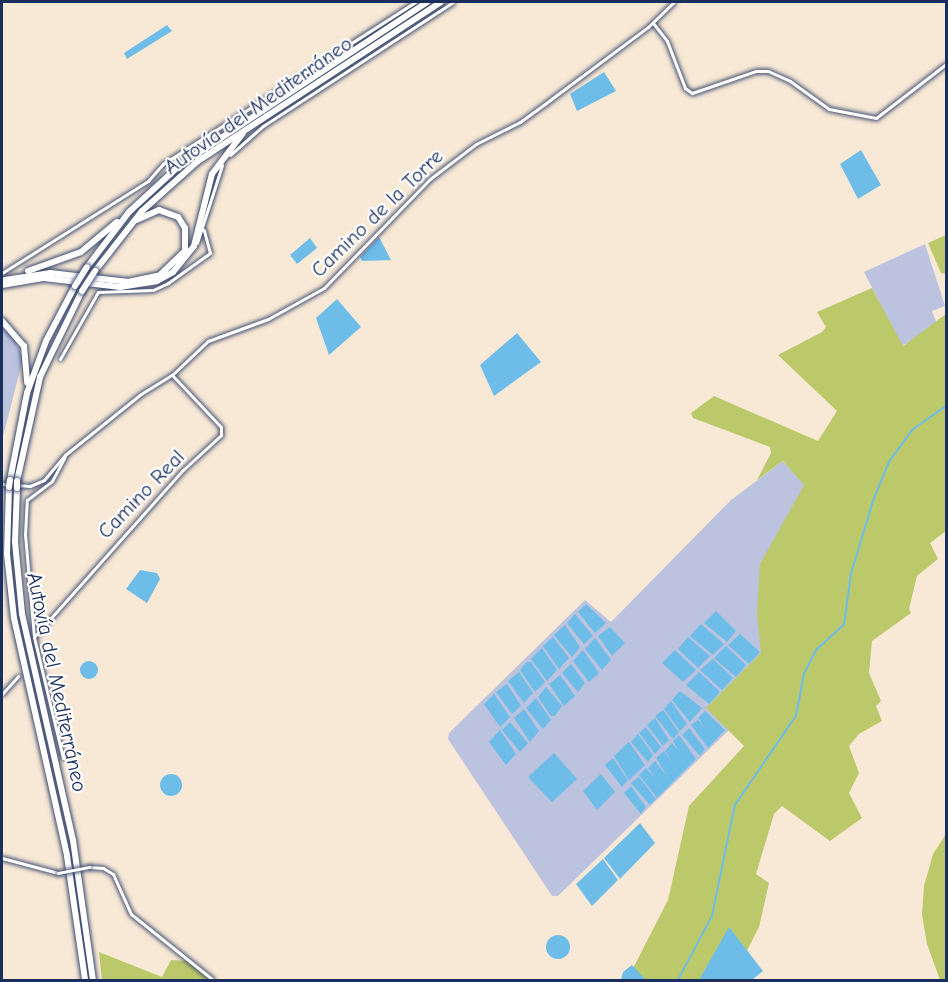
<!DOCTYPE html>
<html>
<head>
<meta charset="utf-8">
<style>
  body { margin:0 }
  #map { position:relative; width:948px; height:982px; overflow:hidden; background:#f8e9d6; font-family:"Comic Neue",sans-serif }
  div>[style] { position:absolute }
  .industrial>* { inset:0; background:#bcc3de }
  .green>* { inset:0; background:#bcc96b }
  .water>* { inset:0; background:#6ebce8 }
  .round { border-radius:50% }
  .stream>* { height:1.5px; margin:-0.75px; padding:0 0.75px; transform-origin:0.75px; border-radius:0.75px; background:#6ebce8 }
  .roads { filter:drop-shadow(0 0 2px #3c4b70) drop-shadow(0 0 2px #3c4b70) }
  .minor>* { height:3px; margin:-1.5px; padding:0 1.5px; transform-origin:1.5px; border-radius:1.5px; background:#fff }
  .highway>* { height:6px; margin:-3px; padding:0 3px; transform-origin:3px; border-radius:3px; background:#fff }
  .bridges { filter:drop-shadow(0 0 2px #3c4b70) drop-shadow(0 0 2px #3c4b70) }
  .minor-bridge>* { height:3px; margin:-1.5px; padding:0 1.5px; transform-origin:1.5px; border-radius:1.5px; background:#fff }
  .highway-bridge>* { height:6px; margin:-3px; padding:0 3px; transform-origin:3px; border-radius:3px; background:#fff }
  span { translate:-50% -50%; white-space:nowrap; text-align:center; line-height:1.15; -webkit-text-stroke:4.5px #fff; paint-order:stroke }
  .street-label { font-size:21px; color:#1b2f5e }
  .frame { position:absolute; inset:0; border:3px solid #1b2f5e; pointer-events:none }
</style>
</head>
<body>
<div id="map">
  <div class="industrial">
    <i style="clip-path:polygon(925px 244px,945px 306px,932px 311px,937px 324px,902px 346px,864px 272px)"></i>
    <i style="clip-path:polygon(2px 326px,13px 336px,23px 359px,2px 440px)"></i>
    <i style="clip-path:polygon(783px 461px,807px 488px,763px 652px,730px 729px,558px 896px,552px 896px,448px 739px,449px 733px,585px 600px,611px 622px,731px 500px)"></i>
  </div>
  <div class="green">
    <i style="clip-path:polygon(946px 235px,946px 274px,941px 273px,928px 243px)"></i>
    <i style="clip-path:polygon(872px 288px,903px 346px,946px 314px,946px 531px,930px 543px,938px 559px,917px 576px,909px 609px,911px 613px,872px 641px,869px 673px,881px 701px,876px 706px,882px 721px,859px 734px,849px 746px,859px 773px,849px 793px,862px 818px,830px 841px,782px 806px,774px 814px,756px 874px,769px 883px,759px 927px,732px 980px,627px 980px,668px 900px,689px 806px,744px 746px,706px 708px,761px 653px,757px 615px,760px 564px,804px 485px,783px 461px,757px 480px,771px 453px,770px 447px,693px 418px,691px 413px,714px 396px,818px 441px,837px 411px,778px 355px,822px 332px,826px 327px,817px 312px)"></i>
    <i style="clip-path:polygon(946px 834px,946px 980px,940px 980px,927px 944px,922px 915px,924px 886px,933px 854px)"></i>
    <i style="clip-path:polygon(99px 952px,162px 977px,171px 960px,187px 961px,211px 980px,102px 980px)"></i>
  </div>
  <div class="water">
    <i style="clip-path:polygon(167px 25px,172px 31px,127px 59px,124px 53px)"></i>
    <i style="clip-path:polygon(604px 72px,616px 91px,577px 111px,570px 94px)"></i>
    <i style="clip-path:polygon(861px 150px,881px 185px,858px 199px,840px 164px)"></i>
    <i style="clip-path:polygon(379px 237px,391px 260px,362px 261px,360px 257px)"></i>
    <i style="clip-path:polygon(310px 238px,317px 248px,297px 264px,290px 255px)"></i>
    <i style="clip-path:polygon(337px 299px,361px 327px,329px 355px,316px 318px)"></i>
    <i style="clip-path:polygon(517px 333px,541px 362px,494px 396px,480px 365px)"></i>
    <i style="clip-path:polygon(140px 570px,157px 573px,160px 579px,147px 603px,126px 589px)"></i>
    <i style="clip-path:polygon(586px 604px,606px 623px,595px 633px,578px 612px)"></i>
    <i style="clip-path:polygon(716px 611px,736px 631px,727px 642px,704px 623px)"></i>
    <i style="clip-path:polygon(575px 614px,593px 636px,584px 644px,567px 623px)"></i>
    <i style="clip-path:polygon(701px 624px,724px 644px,713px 655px,690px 636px)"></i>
    <i style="clip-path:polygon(565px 625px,580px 647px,572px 657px,554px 635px)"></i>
    <i style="clip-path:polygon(610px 627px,625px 643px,612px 656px,598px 636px)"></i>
    <i style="clip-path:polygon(740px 634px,760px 652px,749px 664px,728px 645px)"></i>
    <i style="clip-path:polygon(553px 637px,569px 658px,559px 669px,543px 646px)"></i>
    <i style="clip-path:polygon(688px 637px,710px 656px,698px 668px,678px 649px)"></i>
    <i style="clip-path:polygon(595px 638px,611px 660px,602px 670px,585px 649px)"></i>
    <i style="clip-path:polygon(726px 646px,746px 665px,736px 677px,714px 658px)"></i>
    <i style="clip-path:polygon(542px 648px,557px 670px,547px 681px,531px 659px)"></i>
    <i style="clip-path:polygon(583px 650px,599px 673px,589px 682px,573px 661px)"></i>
    <i style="clip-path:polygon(675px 650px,696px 670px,683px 682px,662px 663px)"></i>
    <i style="clip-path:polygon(713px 659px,733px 678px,722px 690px,700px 670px)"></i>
    <i class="round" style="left:80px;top:661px;width:18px;height:18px"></i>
    <i style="clip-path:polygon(527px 662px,531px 662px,545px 682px,535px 692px,520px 670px)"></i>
    <i style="clip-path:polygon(571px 664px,585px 683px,578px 692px,562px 673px)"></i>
    <i style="clip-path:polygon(519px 672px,533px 693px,524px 703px,508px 681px)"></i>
    <i style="clip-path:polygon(699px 672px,720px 692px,709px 704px,686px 685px)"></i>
    <i style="clip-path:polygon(560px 675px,575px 696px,564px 706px,549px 684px)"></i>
    <i style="clip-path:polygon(507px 684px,521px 706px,512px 714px,496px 692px)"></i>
    <i style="clip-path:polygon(546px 687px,562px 706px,555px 716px,551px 716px,538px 697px)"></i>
    <i style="clip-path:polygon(680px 691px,702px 708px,690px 722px,672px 700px)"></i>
    <i style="clip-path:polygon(494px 694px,510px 717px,500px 727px,484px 704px)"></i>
    <i style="clip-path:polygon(536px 698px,551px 720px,543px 729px,526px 708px)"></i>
    <i style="clip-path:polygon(671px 701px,687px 724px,680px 731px,664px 709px)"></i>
    <i style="clip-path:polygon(524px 709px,539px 731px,530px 742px,514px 718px)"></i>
    <i style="clip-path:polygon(663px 710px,679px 732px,673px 739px,655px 716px)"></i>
    <i style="clip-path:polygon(705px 711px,725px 730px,708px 748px,691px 725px,698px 720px,705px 728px,698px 718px)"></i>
    <i style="clip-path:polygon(655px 718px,669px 740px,663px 746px,647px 725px)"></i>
    <i style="clip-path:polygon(510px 722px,528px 743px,520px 752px,502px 730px)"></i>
    <i style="clip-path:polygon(646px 727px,661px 747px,655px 754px,639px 733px)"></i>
    <i style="clip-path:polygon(689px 728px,705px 749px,700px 756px,682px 735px)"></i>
    <i style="clip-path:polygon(500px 730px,516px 754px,506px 765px,489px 742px)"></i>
    <i style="clip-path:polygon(638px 734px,653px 755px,648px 762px,631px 742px)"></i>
    <i style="clip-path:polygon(679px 735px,696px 759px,657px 798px,639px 775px,646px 768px,655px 778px,648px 768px,655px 761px,667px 776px,656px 758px,664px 751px,674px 765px,665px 751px,672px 743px,678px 750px,673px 741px)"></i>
    <i style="clip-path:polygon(629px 742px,645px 765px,629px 780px,614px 756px)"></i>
    <i style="clip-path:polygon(554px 753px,577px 779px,552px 802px,528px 777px)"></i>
    <i style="clip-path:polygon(613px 758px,628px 780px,622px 787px,605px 765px)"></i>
    <i class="round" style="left:160px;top:774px;width:22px;height:22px"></i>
    <i style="clip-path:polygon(601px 774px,615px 792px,597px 810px,583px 791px)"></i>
    <i style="clip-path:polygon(639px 777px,656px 799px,650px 805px,631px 783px)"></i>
    <i style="clip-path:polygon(631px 786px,646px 807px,641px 814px,624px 793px)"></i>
    <i style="clip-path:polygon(640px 823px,655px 843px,620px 879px,604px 858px)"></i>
    <i style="clip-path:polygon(603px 859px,618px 880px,592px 906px,576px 884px)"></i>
    <i style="clip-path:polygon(729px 927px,763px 971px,752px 980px,699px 980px)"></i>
    <i class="round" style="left:546px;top:935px;width:24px;height:24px"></i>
    <i style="clip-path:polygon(632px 965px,645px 979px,649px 980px,621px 980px,623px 972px)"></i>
  </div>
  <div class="stream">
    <i style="left:678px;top:980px;width:72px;rotate:-62deg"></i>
    <i style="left:712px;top:916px;width:113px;rotate:-78.3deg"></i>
    <i style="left:735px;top:805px;width:108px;rotate:-55.6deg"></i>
    <i style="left:796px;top:716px;width:43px;rotate:-79.2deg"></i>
    <i style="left:804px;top:674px;width:28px;rotate:-63deg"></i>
    <i style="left:817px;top:649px;width:36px;rotate:-42deg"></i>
    <i style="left:844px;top:625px;width:51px;rotate:-82.2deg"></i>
    <i style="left:851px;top:574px;width:76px;rotate:-73.2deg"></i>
    <i style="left:873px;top:501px;width:42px;rotate:-67.7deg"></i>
    <i style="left:889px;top:462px;width:39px;rotate:-54deg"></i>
    <i style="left:912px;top:430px;width:42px;rotate:-35.2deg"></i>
  </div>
  <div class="roads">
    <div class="minor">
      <i style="left:653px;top:23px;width:23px;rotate:52deg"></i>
      <i style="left:667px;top:41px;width:50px;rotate:69deg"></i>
      <i style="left:685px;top:88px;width:9px;rotate:36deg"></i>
      <i style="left:692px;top:93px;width:68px;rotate:-19deg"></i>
      <i style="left:756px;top:71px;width:12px"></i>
      <i style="left:768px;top:71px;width:24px;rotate:24deg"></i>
      <i style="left:790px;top:81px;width:48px;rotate:35.7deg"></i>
      <i style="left:829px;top:109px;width:48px;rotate:10.8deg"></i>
      <i style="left:876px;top:118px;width:88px;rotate:-37.6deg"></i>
      <i style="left:230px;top:155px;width:44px;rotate:-41.3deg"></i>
      <i style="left:263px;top:126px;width:227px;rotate:-33.1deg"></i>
      <i style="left:197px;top:243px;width:82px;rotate:-72.2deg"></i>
      <i style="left:2px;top:273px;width:173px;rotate:-32.2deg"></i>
      <i style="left:148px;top:181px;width:23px;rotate:-49deg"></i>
      <i style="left:163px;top:164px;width:300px;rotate:-32.7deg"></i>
      <i style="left:60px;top:359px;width:77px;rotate:-60.4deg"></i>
      <i style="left:98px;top:292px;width:55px;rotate:-2.1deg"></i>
      <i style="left:153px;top:290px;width:17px;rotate:-25deg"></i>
      <i style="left:168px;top:283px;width:52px;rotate:-35.5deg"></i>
      <i style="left:210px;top:253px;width:24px;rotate:-105deg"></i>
      <i style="left:2px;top:484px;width:28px;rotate:4deg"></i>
      <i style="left:30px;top:486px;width:15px;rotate:-23deg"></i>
      <i style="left:44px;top:480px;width:33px;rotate:-50deg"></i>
      <i style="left:65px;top:455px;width:97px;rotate:-38.8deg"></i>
      <i style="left:141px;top:394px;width:36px;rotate:-32deg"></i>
      <i style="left:172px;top:375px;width:50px;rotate:-43.4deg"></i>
      <i style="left:208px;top:341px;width:64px;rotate:-20.1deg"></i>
      <i style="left:268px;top:319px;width:64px;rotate:-29deg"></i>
      <i style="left:324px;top:288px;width:152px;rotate:-45.8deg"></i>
      <i style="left:430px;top:179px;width:58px;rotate:-37.3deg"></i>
      <i style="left:476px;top:144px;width:49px;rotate:-26.6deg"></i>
      <i style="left:520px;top:122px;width:37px;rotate:-36deg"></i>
      <i style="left:550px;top:100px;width:122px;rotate:-36.7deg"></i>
      <i style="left:648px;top:27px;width:36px;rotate:-44deg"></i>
      <i style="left:34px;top:637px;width:224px;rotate:-48.3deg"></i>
      <i style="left:183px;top:470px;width:52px;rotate:-42.6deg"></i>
      <i style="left:221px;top:435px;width:8px;rotate:-90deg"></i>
      <i style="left:221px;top:427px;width:71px;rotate:-133.3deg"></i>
      <i style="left:2px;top:694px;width:24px;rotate:-48deg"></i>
      <i style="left:63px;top:758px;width:124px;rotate:-103.5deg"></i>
      <i style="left:34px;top:637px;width:102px;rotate:-95deg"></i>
      <i style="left:25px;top:535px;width:35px;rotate:-87deg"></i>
      <i style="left:27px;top:500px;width:31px;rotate:-37deg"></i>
      <i style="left:52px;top:481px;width:27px;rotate:-62deg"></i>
      <i style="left:2px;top:858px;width:58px;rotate:15deg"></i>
      <i style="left:89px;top:867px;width:14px;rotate:4deg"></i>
      <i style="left:103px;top:868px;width:12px;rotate:31deg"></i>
      <i style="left:113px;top:874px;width:44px;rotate:65.8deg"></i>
      <i style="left:131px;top:914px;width:105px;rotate:38.8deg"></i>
    </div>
    <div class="highway">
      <i style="left:87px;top:267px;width:69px;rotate:-52.6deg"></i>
      <i style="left:129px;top:212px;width:69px;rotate:-42.7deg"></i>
      <i style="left:180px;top:165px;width:296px;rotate:-33.4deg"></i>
      <i style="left:28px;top:271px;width:56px;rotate:-19.7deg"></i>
      <i style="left:81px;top:252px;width:47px;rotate:-39.8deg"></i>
      <i style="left:95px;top:271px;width:76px;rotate:-51.9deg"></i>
      <i style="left:142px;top:211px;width:75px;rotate:-41.8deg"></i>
      <i style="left:198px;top:161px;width:290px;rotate:-33.2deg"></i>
      <i style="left:5px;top:280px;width:46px;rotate:-8.8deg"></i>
      <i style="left:50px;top:273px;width:79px;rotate:6.6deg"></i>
      <i style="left:128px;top:282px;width:33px;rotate:-12deg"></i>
      <i style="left:160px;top:275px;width:35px;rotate:-44deg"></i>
      <i style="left:185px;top:251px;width:23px;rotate:-90deg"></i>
      <i style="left:185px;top:228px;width:13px;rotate:-122deg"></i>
      <i style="left:178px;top:217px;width:20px;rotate:-160deg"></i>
      <i style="left:159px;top:210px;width:24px;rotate:156deg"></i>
      <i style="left:2px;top:285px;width:43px;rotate:-9.5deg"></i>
      <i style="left:44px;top:278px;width:77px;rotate:6.8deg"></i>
      <i style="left:120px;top:287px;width:37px;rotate:-9deg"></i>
      <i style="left:157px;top:281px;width:18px;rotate:-29deg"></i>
      <i style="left:173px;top:272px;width:33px;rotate:-51deg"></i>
      <i style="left:194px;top:246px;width:74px;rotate:-76deg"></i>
      <i style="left:212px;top:174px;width:51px;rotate:-52.9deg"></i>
      <i style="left:2px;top:321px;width:33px;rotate:49deg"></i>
      <i style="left:24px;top:346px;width:37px;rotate:85deg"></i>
      <i style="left:10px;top:480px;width:89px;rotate:-78.9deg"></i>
      <i style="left:27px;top:393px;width:55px;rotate:-69.9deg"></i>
      <i style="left:46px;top:341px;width:62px;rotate:-62.2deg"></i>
      <i style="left:17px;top:481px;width:107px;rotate:-77.5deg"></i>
      <i style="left:40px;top:377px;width:96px;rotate:-64deg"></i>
      <i style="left:9px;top:487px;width:67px;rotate:91.7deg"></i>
      <i style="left:7px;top:554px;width:64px;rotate:83.8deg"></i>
      <i style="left:14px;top:618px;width:244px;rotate:77.4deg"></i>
      <i style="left:67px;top:856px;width:125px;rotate:81.7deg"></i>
      <i style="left:17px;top:488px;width:54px;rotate:92.1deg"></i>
      <i style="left:15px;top:542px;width:72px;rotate:84.4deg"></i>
      <i style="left:22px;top:614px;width:232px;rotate:77.3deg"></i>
      <i style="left:73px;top:840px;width:141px;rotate:81.9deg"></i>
    </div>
  </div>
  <div class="bridges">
    <div class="minor-bridge">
      <i style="left:58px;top:873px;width:32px;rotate:-11deg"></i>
    </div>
    <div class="highway-bridge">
      <i style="left:75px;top:286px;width:22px;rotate:-58deg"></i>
      <i style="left:82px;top:291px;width:24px;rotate:-57deg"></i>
      <i style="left:9px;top:487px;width:7px;rotate:-82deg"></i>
      <i style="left:17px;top:488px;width:7px;rotate:-90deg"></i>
    </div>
  </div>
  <div class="street-label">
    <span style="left:258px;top:105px;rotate:-35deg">Autovía del Mediterráneo</span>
    <span style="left:377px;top:213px;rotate:-44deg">Camino de la Torre</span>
    <span style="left:141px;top:494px;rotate:-46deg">Camino Real</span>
    <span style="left:57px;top:682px;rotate:78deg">Autovía del Mediterráneo</span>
  </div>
  <div class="frame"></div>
</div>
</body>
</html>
